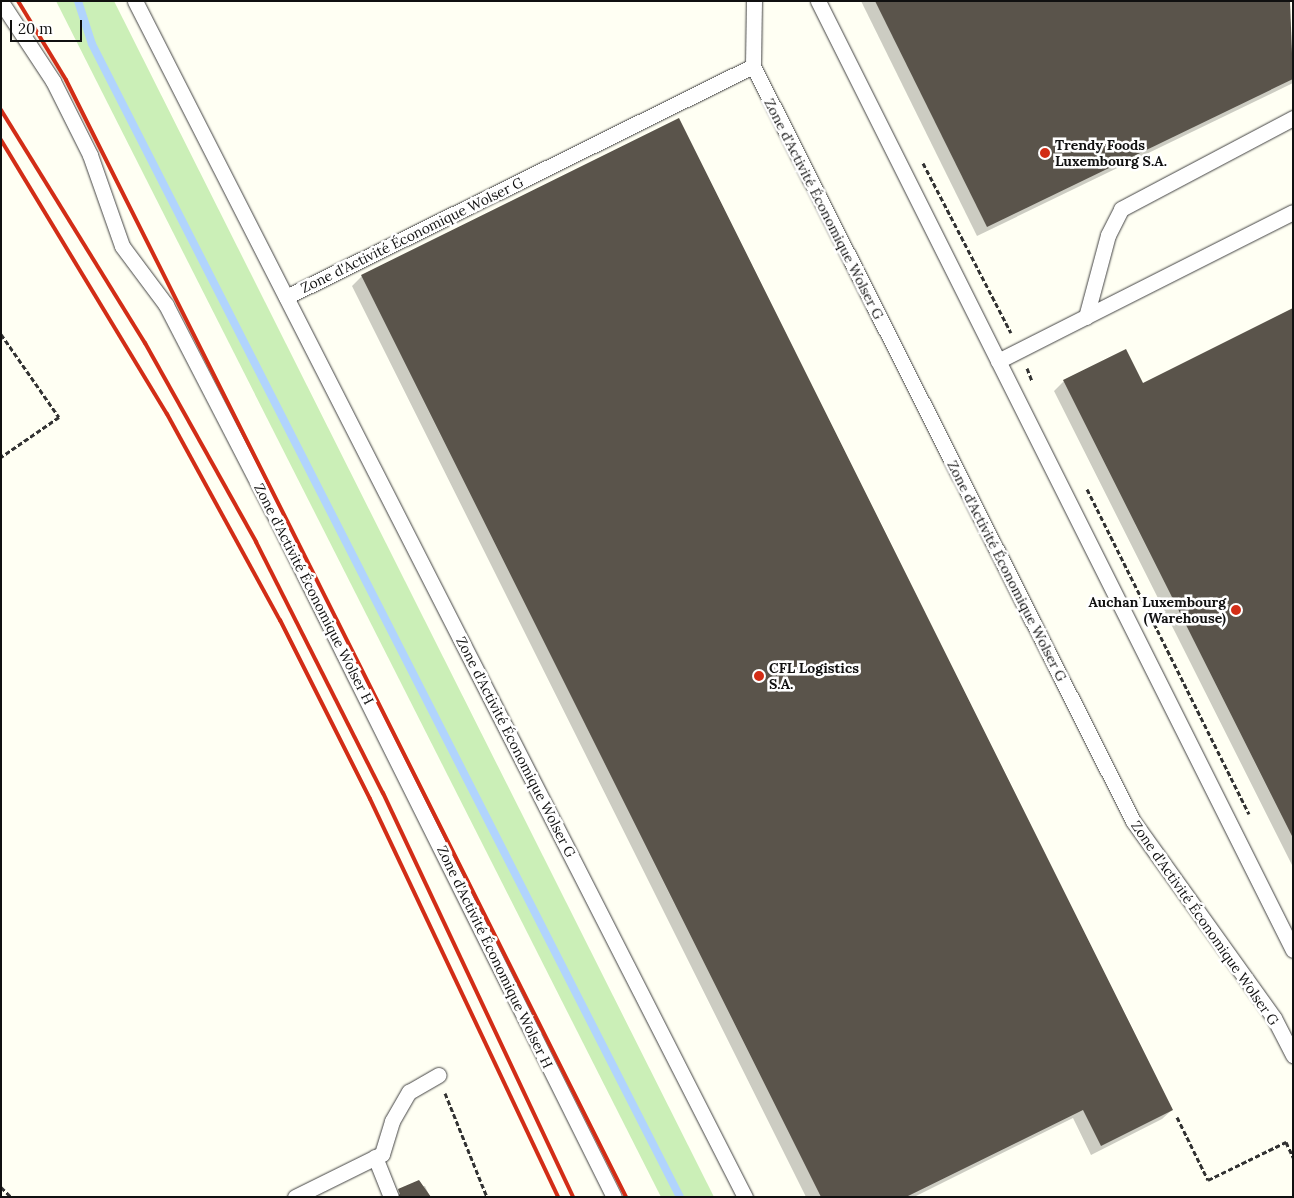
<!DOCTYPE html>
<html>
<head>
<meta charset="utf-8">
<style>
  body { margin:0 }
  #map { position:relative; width:1294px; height:1198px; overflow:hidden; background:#fffff3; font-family:Lora,serif }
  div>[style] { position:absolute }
  .green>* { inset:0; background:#cbefb7 }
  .shadow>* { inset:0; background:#0003 }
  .stream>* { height:8px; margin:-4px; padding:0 4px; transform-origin:4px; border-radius:4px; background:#b1d4fd }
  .building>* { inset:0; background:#5a544b }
  .path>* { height:3px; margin-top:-1.5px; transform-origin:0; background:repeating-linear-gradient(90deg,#323232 0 5px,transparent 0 7.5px) }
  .roads { filter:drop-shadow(0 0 1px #434343) drop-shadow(0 0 1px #434343) }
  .lane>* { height:15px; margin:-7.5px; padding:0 7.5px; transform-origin:7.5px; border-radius:7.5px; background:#fff }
  .rail>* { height:4px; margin:-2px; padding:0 2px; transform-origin:2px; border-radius:2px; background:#d22d16 }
  .dots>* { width:14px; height:14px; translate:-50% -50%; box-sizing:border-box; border:2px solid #fff; border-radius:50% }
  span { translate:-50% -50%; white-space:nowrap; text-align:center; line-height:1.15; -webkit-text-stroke:5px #fff; paint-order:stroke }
  .poi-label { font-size:14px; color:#101010; font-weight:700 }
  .left { translate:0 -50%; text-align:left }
  .right { translate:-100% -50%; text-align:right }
  .street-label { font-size:14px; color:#101010 }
  .frame { position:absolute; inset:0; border:2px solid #101010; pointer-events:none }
  .scale { position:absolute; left:10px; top:20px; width:72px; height:22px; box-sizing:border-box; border:2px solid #101010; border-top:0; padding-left:6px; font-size:15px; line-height:18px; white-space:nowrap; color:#101010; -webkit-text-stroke:4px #fff; paint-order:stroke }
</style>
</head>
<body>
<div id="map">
  <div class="green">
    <i style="clip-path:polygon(56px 1px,114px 1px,714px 1197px,661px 1197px)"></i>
  </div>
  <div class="shadow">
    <i style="clip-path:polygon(861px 1px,1289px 1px,1293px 83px,977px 236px)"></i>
    <i style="clip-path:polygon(362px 276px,1172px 1110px,1162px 1119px,1091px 1155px,1073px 1118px,914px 1197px,806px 1197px,352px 286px)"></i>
    <i style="clip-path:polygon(1293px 310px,1293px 867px,1054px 391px,1064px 381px,1142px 384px)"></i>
    <i style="clip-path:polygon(425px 1186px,430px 1197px,392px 1197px,398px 1190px)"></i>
  </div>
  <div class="stream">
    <i style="left:78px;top:1px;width:45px;rotate:72deg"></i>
    <i style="left:92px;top:44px;width:1294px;rotate:62.98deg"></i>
  </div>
  <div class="building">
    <i style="clip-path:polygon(875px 1px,1290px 1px,1293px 79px,987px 227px)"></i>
    <i style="clip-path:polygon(679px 118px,1173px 1110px,1101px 1146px,1083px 1110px,906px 1197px,821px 1197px,361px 275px)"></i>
    <i style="clip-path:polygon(1293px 308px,1293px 838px,1063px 380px,1126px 349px,1143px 383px)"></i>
    <i style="clip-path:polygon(419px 1180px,431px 1197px,395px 1197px,400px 1194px,398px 1189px)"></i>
  </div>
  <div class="path">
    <i style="left:923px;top:163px;width:191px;rotate:62.6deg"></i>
    <i style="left:1px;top:334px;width:101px;rotate:55.1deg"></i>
    <i style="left:59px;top:417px;width:70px;rotate:145.4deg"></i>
    <i style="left:1027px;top:368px;width:14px;rotate:69deg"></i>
    <i style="left:1087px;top:489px;width:363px;rotate:63.5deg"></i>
    <i style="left:445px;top:1093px;width:112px;rotate:68deg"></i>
    <i style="left:1177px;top:1117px;width:70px;rotate:63.8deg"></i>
    <i style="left:1208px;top:1180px;width:87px;rotate:-26deg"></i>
    <i style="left:1286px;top:1142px;width:17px;rotate:65deg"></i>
    <i style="left:1px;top:1187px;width:14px;rotate:45deg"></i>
  </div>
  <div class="roads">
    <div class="lane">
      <i style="left:135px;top:1px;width:1343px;rotate:62.98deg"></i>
      <i style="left:754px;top:1px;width:65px;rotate:90.9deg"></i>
      <i style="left:753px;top:66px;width:845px;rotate:63.28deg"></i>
      <i style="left:1133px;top:821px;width:242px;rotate:54.4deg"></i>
      <i style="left:1274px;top:1018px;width:42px;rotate:62.8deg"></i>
      <i style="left:818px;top:1px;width:1061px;rotate:63.41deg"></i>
      <i style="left:1px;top:2px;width:95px;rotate:56.6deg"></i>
      <i style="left:53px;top:81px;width:83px;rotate:63.4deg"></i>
      <i style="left:90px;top:155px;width:96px;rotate:70.6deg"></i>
      <i style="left:122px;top:246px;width:74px;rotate:53.3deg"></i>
      <i style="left:166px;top:305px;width:231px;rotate:62.7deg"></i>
      <i style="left:272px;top:510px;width:767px;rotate:63.54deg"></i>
      <i style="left:286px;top:297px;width:521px;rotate:-26.32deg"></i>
      <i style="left:1086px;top:317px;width:85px;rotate:-75deg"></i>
      <i style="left:1108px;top:235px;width:29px;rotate:-63deg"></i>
      <i style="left:1121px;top:209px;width:195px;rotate:-27.9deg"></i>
      <i style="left:998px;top:361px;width:330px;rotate:-26.8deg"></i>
      <i style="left:375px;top:1157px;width:43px;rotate:68.2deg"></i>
      <i style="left:295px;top:1197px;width:97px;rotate:-26.3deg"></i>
      <i style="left:382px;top:1154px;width:34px;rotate:-73deg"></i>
      <i style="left:392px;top:1121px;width:34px;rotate:-60deg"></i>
      <i style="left:409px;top:1092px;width:34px;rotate:-30deg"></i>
    </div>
  </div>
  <div class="rail">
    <i style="left:18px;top:1px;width:92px;rotate:58.7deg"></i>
    <i style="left:66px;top:80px;width:1250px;rotate:63.37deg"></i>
    <i style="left:1px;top:110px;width:274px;rotate:58.3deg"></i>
    <i style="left:145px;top:343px;width:228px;rotate:60.8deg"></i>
    <i style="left:256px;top:542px;width:281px;rotate:63.2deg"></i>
    <i style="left:383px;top:793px;width:446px;rotate:64.8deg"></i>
    <i style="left:1px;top:140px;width:320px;rotate:58.8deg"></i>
    <i style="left:167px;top:414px;width:235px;rotate:61.3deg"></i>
    <i style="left:280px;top:620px;width:200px;rotate:63.3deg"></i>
    <i style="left:370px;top:799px;width:440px;rotate:64.7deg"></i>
  </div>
  <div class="dots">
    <i style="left:1045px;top:153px;background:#d22d16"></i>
    <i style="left:1236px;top:610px;background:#d22d16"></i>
    <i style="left:759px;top:676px;background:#d22d16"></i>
  </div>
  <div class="poi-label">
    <span class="left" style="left:1055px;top:153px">Trendy Foods<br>Luxembourg S.A.</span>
    <span class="right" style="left:1226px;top:610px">Auchan Luxembourg<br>(Warehouse)</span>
    <span class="left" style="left:769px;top:676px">CFL Logistics<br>S.A.</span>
  </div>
  <div class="street-label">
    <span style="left:824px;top:209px;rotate:63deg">Zone d'Activité Économique Wolser G</span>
    <span style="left:412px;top:235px;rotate:-26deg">Zone d'Activité Économique Wolser G</span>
    <span style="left:1007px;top:571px;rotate:63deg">Zone d'Activité Économique Wolser G</span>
    <span style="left:314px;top:594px;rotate:63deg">Zone d'Activité Économique Wolser H</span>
    <span style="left:516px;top:747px;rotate:63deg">Zone d'Activité Économique Wolser G</span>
    <span style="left:1205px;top:923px;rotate:55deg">Zone d'Activité Économique Wolser G</span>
    <span style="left:495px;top:957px;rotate:64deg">Zone d'Activité Économique Wolser H</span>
  </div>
  <div class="frame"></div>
  <div class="scale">20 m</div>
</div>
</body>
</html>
